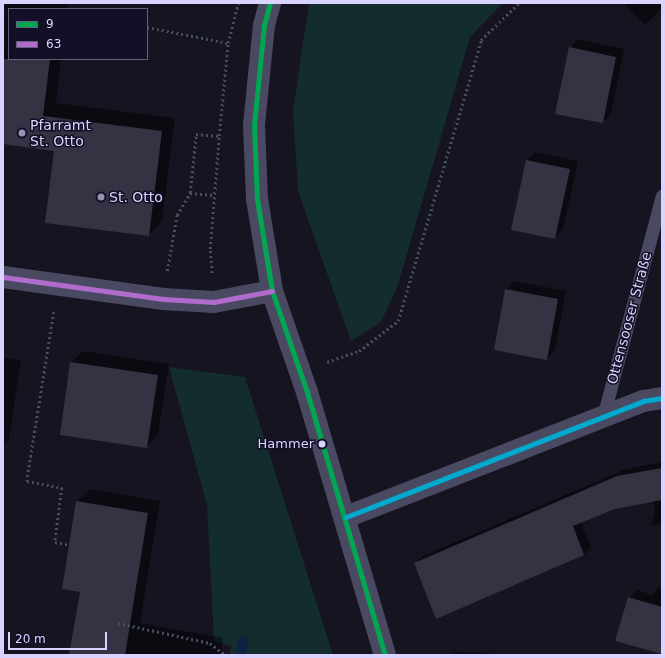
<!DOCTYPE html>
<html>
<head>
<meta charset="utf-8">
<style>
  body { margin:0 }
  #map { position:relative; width:665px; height:658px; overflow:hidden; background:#161421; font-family:"DejaVu Sans",sans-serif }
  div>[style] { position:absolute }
  .green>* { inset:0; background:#132c2d }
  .shadow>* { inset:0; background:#0007 }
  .stream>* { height:10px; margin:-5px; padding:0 5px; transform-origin:5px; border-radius:5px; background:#0d2144 }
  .building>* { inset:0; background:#343243 }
  .path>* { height:2.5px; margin-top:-1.25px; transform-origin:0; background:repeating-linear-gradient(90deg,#44505f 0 2px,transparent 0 5px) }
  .lane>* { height:13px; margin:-6.5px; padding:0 6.5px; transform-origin:6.5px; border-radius:6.5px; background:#4a4962 }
  .street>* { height:22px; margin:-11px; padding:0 11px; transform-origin:11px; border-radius:11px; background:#4a4962 }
  .bus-1>* { height:5px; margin:-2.5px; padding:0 2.5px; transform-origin:2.5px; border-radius:2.5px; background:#00a651 }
  .bus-2>* { height:5px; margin:-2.5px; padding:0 2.5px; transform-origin:2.5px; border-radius:2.5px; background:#b06ccc }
  .bus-3>* { height:5px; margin:-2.5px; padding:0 2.5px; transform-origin:2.5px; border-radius:2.5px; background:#00a9ce }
  .dots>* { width:11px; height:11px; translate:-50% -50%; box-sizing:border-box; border:2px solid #130f26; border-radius:50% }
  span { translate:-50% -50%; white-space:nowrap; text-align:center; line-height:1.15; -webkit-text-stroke:3px #130f26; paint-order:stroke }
  .bus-label { font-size:13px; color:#d9d4ff }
  .right { translate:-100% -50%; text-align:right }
  .poi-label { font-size:14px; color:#d9d4ff }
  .left { translate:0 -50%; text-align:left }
  .street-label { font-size:14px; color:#d9d4ff }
  .frame { position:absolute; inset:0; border:4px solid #d9d4ff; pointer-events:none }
  .legend { position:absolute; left:8px; top:8px; width:140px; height:52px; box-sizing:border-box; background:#130f26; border:1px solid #625e7d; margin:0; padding:5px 7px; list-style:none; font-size:12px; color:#d9d4ff }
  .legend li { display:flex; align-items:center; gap:8px; height:20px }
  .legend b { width:20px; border:1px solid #625e7d }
  .scale { position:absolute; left:8px; top:632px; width:99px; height:18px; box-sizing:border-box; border:2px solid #d9d4ff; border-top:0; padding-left:5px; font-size:12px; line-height:14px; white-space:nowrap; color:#d9d4ff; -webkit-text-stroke:3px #130f26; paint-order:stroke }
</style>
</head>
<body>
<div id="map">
  <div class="green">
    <i style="clip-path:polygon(309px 3px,503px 3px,470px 37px,398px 285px,381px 322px,351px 341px,298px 191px,293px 111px)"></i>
    <i style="clip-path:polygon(169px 367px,245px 377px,333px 655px,230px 655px,231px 646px,214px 641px,207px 505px)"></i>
  </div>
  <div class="shadow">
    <i style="clip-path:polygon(5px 3px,68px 3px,67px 9px,9px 9px,9px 59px,61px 59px,56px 103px,175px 118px,162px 221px,149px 235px,55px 150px,3px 143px)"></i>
    <i style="clip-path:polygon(623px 3px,662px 3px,662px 8px,645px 25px)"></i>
    <i style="clip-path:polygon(578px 39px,624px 49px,611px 114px,603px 122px,570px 48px)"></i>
    <i style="clip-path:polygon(535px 152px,578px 161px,563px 229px,555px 238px,527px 160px)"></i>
    <i style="clip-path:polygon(514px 281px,566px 291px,555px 350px,547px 359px,506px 290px)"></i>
    <i style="clip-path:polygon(83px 351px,169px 364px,158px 435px,147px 446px,71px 363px)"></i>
    <i style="clip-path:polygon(3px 358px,21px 360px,9px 439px,3px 445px)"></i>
    <i style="clip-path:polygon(662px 462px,662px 524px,651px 526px,655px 512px,653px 501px,615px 508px,581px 522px,591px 547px,584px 555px,416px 563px,423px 556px,626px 469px)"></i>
    <i style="clip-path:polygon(90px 489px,160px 501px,140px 623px,223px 638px,220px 655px,70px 655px,81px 591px,77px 502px)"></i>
    <i style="clip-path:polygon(658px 588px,662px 589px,662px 653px,629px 598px,637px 590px,652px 595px)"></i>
    <i style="clip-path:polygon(455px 652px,500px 654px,500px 655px,451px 655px)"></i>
  </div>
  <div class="stream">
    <i style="left:241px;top:655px;width:14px;rotate:-82deg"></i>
  </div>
  <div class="building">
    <i style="clip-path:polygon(569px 47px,616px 57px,603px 123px,555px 114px)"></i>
    <i style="clip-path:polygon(3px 59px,50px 59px,43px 116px,162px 131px,149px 236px,45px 223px,54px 151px,3px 144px)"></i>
    <i style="clip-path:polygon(526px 160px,570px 169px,555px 239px,511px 230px)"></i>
    <i style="clip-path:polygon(505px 289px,558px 299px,547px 360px,494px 350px)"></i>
    <i style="clip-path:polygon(70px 362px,158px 375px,147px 448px,60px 435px)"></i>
    <i style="clip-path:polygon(662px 468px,662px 500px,615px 509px,573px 526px,584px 555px,436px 619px,414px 563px,617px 476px)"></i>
    <i style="clip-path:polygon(76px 501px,148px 513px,125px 655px,69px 655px,80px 592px,62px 589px)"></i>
    <i style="clip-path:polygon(628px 597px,662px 607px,662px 654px,615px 641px)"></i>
  </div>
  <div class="path">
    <i style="left:147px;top:27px;width:83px;rotate:11.2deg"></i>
    <i style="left:190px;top:193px;width:23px;rotate:5deg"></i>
    <i style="left:167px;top:271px;width:57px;rotate:-79.9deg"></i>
    <i style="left:177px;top:215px;width:26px;rotate:-59deg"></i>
    <i style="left:190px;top:193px;width:59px;rotate:-84.2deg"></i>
    <i style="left:196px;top:134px;width:23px;rotate:5deg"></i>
    <i style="left:212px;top:273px;width:24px;rotate:-95deg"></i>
    <i style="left:210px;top:249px;width:113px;rotate:-85.4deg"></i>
    <i style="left:219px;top:136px;width:93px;rotate:-84.5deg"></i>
    <i style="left:228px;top:43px;width:41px;rotate:-76deg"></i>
    <i style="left:54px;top:312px;width:171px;rotate:99.1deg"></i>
    <i style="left:27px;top:481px;width:36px;rotate:11deg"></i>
    <i style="left:62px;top:488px;width:54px;rotate:97.4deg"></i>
    <i style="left:55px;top:542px;width:14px;rotate:12deg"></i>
    <i style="left:327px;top:362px;width:34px;rotate:-19deg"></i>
    <i style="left:359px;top:351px;width:49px;rotate:-37.6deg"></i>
    <i style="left:398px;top:321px;width:293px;rotate:-73.5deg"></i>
    <i style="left:481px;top:40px;width:53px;rotate:-44.2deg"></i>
    <i style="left:118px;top:623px;width:94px;rotate:12.3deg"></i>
    <i style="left:210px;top:643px;width:18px;rotate:38deg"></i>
  </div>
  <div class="lane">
    <i style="left:603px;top:417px;width:229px;rotate:-75.1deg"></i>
  </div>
  <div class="street">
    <i style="left:270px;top:3px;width:23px;rotate:105deg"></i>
    <i style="left:264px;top:25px;width:100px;rotate:95.7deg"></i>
    <i style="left:254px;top:125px;width:74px;rotate:87.7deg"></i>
    <i style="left:257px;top:199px;width:93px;rotate:80.7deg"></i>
    <i style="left:272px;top:291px;width:107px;rotate:70.9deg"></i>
    <i style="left:307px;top:392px;width:274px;rotate:73.5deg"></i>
    <i style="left:3px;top:277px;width:162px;rotate:7.8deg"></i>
    <i style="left:163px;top:299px;width:51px;rotate:3.4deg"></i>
    <i style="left:214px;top:302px;width:59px;rotate:-10.7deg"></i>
    <i style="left:346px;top:517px;width:319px;rotate:-21.3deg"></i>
    <i style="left:643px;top:401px;width:19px;rotate:-9deg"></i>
  </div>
  <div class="bus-1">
    <i style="left:270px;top:3px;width:23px;rotate:105deg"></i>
    <i style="left:264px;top:25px;width:100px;rotate:95.7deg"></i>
    <i style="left:254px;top:125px;width:74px;rotate:87.7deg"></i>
    <i style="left:257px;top:199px;width:93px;rotate:80.7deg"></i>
    <i style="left:272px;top:291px;width:107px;rotate:70.9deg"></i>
    <i style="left:307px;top:392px;width:274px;rotate:73.5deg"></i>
  </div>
  <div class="bus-2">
    <i style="left:3px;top:277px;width:162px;rotate:7.8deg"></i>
    <i style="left:163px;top:299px;width:51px;rotate:3.4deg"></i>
    <i style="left:214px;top:302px;width:59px;rotate:-10.7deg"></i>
  </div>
  <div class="bus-3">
    <i style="left:346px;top:517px;width:319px;rotate:-21.3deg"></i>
    <i style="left:643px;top:401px;width:19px;rotate:-9deg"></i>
  </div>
  <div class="dots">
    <i style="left:22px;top:133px;background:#9591b1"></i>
    <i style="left:101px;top:197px;background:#9591b1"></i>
    <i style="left:322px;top:444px;background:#d9d4ff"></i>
  </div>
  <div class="bus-label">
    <span class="right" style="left:314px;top:444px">Hammer</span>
  </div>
  <div class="poi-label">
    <span class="left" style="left:30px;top:133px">Pfarramt<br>St. Otto</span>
    <span class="left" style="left:109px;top:197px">St. Otto</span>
  </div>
  <div class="street-label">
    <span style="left:629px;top:318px;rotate:-75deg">Ottensooser Straße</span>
  </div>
  <div class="frame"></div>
  <ul class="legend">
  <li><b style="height:5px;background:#00a651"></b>9</li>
  <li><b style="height:5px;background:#b06ccc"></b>63</li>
  </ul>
  <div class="scale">20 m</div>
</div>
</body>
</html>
